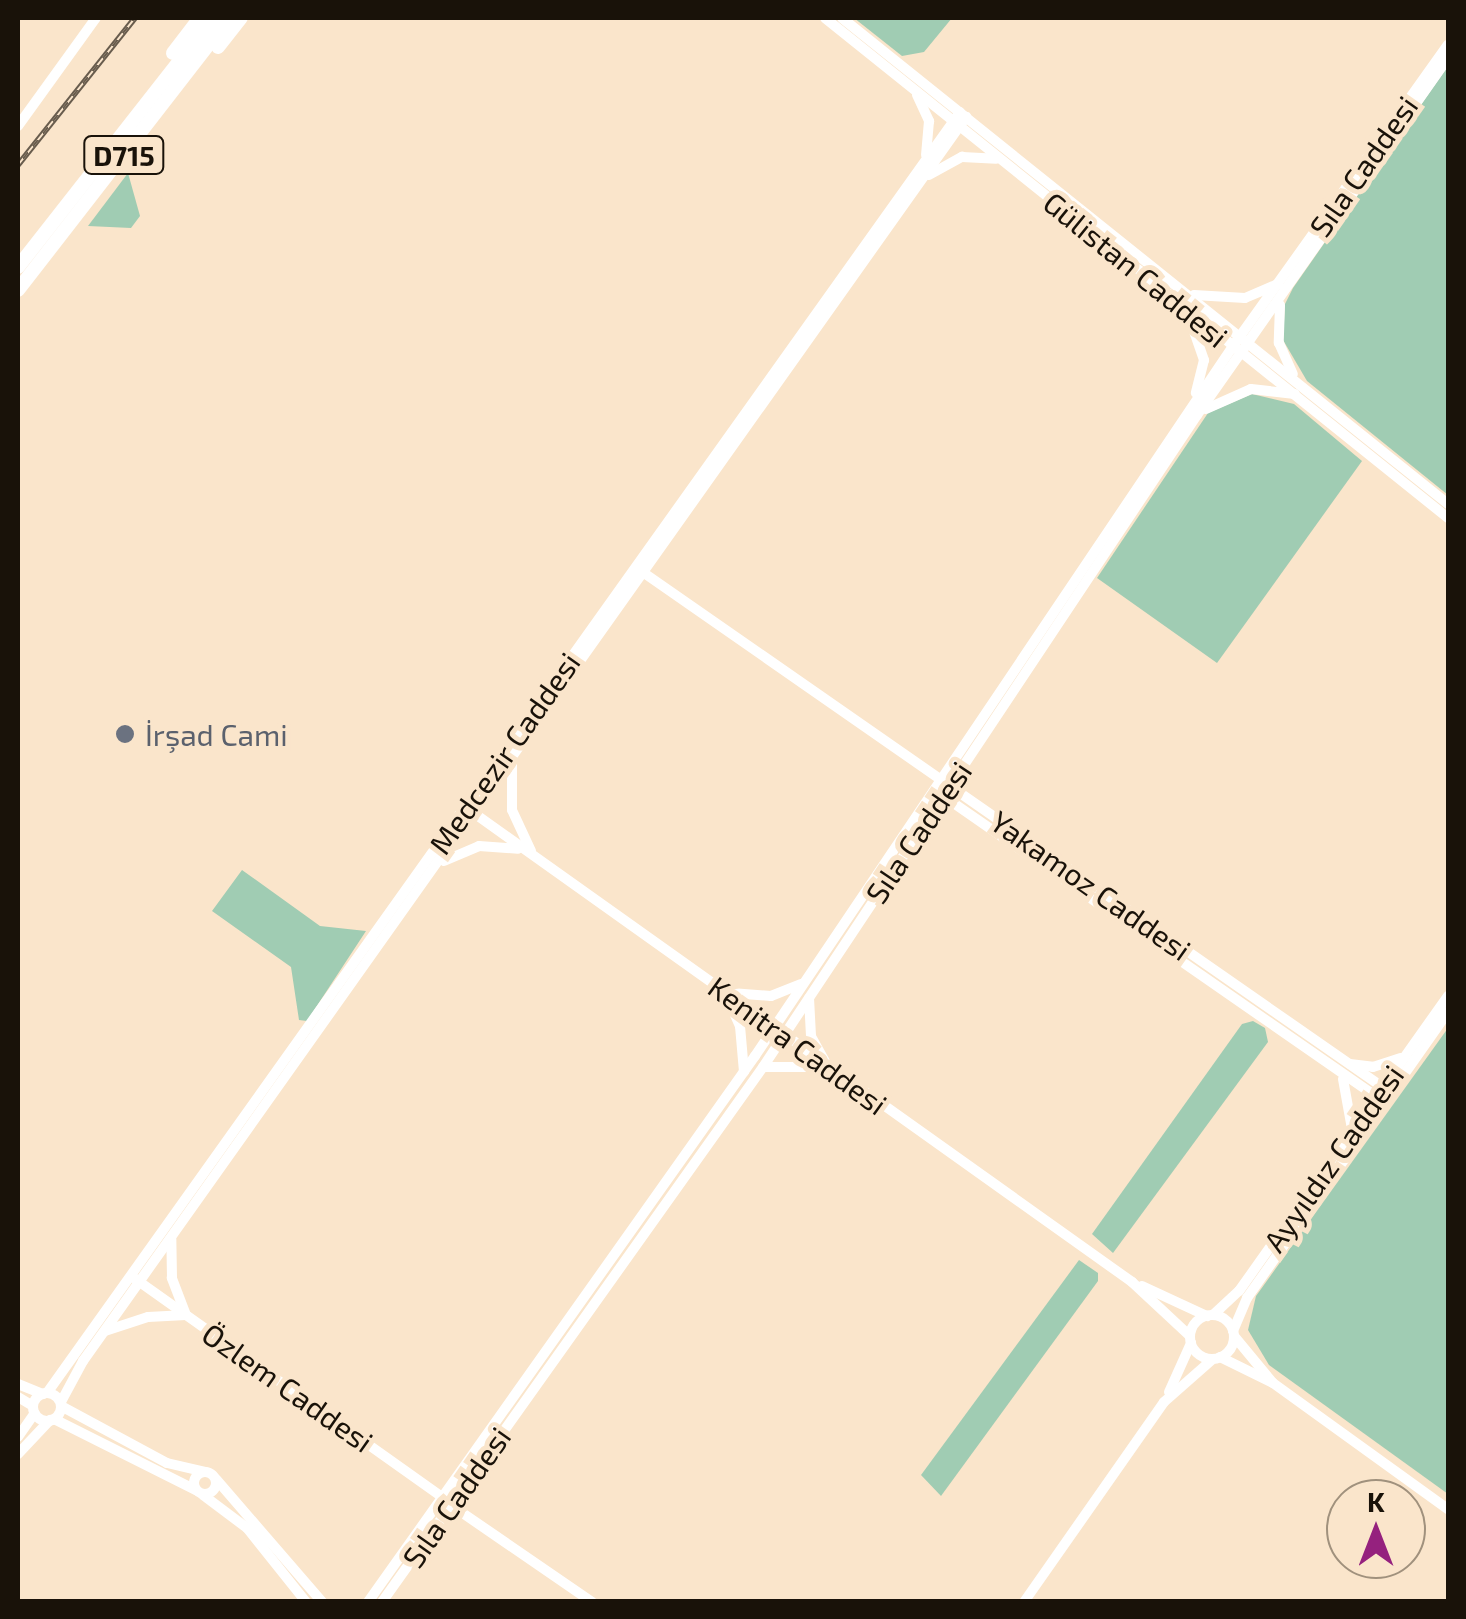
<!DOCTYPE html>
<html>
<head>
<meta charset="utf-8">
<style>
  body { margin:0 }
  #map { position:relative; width:1466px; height:1619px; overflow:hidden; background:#fae5cb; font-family:"Exo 2",sans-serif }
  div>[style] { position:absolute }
  .green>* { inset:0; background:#a0ccb3 }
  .secondary>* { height:10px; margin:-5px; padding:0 5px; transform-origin:5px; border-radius:5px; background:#fff }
  .secondary>.ring { margin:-5px; padding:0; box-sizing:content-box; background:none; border:10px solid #fff; border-radius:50% }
  .highway>* { height:14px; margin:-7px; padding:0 7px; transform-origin:7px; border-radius:7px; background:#fff }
  .rail>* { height:6px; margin-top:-3px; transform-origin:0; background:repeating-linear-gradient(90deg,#fae5cb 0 8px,#685c4d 0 16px); box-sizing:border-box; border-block:2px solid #685c4d }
  .dots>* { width:28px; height:28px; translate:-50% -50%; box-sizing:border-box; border:5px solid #fae5cb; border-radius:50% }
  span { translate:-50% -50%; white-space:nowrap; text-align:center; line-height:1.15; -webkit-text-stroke:10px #fae5cb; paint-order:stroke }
  .shield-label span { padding:2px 8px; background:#fae5cb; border:2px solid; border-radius:8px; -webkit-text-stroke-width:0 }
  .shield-label { font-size:28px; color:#191209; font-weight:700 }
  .street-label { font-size:30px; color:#191209 }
  .worship-label { font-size:30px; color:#5b616d }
  .left { translate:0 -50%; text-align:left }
  .frame { position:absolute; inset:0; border:20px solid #191209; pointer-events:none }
  .north { position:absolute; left:1326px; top:1479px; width:100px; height:100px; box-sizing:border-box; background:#fae5cb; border:2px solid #a0917d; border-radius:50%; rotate:0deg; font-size:28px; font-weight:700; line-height:40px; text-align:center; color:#191209 }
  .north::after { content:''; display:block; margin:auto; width:35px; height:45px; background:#95217e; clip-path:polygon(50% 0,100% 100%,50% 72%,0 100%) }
</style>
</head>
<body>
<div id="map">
  <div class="green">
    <i style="clip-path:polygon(854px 18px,952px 18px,924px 52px,902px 56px)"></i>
    <i style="clip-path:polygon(1448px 66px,1448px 495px,1307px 381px,1283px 340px,1285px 304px,1293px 288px)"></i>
    <i style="clip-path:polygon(128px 173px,140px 216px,131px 228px,88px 226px)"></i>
    <i style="clip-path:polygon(1252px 394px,1294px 404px,1362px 461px,1217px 663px,1097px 578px,1208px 413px)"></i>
    <i style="clip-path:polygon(242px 870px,320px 926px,366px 931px,307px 1021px,299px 1020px,291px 967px,212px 911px)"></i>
    <i style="clip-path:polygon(1253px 1021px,1265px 1028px,1268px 1042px,1113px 1253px,1092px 1234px,1242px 1024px)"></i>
    <i style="clip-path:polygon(1448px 1028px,1448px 1494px,1269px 1365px,1248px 1330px,1256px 1296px)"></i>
    <i style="clip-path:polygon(1079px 1260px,1098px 1273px,1098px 1281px,941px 1496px,921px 1475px)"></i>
  </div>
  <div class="secondary">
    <i style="left:825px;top:18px;width:799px;rotate:38.75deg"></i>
    <i style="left:842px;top:18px;width:777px;rotate:38.73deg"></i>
    <i style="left:917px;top:95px;width:29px;rotate:65deg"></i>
    <i style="left:929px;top:121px;width:34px;rotate:95deg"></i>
    <i style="left:18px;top:126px;width:133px;rotate:-54.2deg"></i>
    <i style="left:929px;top:175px;width:38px;rotate:-29deg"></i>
    <i style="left:962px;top:157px;width:34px;rotate:3deg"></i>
    <i style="left:1194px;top:295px;width:51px;rotate:3.4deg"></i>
    <i style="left:1245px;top:298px;width:36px;rotate:-23deg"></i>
    <i style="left:1280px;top:305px;width:38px;rotate:92deg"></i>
    <i style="left:1279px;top:343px;width:34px;rotate:66deg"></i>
    <i style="left:1188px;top:314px;width:49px;rotate:70.8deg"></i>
    <i style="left:1204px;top:360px;width:34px;rotate:104deg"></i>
    <i style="left:1206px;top:409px;width:49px;rotate:-24deg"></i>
    <i style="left:1251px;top:389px;width:44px;rotate:6.5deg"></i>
    <i style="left:644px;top:573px;width:910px;rotate:34.84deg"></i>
    <i style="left:512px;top:763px;width:47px;rotate:90deg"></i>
    <i style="left:512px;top:810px;width:45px;rotate:65.1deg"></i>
    <i style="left:939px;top:793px;width:542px;rotate:34.78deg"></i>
    <i style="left:471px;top:811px;width:812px;rotate:35.47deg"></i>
    <i style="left:1132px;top:1282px;width:79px;rotate:43deg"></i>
    <i style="left:444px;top:861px;width:38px;rotate:-23deg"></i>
    <i style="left:479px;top:846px;width:39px;rotate:4deg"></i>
    <i style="left:731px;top:993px;width:40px;rotate:4.3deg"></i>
    <i style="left:771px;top:996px;width:32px;rotate:-22deg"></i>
    <i style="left:727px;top:997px;width:32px;rotate:66deg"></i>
    <i style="left:740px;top:1026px;width:46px;rotate:85deg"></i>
    <i style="left:1350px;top:1064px;width:23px;rotate:7deg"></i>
    <i style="left:1373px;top:1067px;width:29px;rotate:-18deg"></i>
    <i style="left:764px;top:1067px;width:64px"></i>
    <i style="left:828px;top:1067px;width:35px;rotate:-119deg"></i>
    <i style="left:811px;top:1036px;width:38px;rotate:-93deg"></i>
    <i style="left:1343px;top:1079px;width:51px;rotate:79.8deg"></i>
    <i style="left:134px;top:1278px;width:378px;rotate:35.4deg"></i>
    <i style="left:1142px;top:1286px;width:72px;rotate:24.8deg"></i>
    <i style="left:1213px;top:1315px;width:35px;rotate:-43deg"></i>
    <i style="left:1239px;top:1291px;width:362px;rotate:-54.7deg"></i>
    <i class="ring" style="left:1190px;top:1315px;width:34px;height:34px"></i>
    <i style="left:105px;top:1331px;width:45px;rotate:-18deg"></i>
    <i style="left:148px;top:1317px;width:38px;rotate:-3deg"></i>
    <i style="left:186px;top:1315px;width:40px;rotate:-111deg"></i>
    <i style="left:172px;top:1278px;width:39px;rotate:-91deg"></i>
    <i style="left:1233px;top:1331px;width:36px;rotate:-67deg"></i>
    <i style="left:1247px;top:1298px;width:350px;rotate:-54.9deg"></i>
    <i style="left:1234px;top:1336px;width:60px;rotate:50.4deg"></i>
    <i style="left:1220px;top:1357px;width:59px;rotate:26.1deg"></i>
    <i style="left:1273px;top:1383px;width:216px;rotate:35.8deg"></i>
    <i style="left:18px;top:1384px;width:27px;rotate:22deg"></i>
    <i style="left:1169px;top:1392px;width:54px;rotate:-65.8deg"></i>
    <i style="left:47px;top:1393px;width:1573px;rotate:-54.52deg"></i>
    <i class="ring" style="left:33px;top:1393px;width:18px;height:18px"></i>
    <i style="left:18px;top:1397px;width:17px;rotate:31deg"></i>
    <i style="left:61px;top:1402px;width:47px;rotate:-61.8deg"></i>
    <i style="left:83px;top:1361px;width:1526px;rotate:-54.63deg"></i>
    <i style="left:61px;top:1406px;width:120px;rotate:28.3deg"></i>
    <i style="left:167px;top:1463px;width:39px;rotate:13deg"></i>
    <i style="left:54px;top:1419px;width:159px;rotate:26.6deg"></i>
    <i style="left:18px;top:1437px;width:29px;rotate:-55deg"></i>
    <i style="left:18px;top:1454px;width:47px;rotate:-46.7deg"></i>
    <i class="ring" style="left:194px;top:1472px;width:12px;height:12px"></i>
    <i style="left:216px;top:1479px;width:162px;rotate:49.2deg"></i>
    <i style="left:203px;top:1495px;width:55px;rotate:36.9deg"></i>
    <i style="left:247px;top:1528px;width:95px;rotate:51.4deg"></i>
    <i style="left:448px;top:1503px;width:175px;rotate:34.5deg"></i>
    <i style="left:368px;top:1602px;width:669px;rotate:-54.67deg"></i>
    <i style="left:755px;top:1056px;width:856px;rotate:-56.05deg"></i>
    <i style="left:1233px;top:346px;width:370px;rotate:-54.5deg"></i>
    <i style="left:382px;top:1602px;width:657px;rotate:-54.54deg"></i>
    <i style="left:763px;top:1067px;width:783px;rotate:-56.35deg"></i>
    <i style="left:1197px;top:415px;width:436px;rotate:-54.9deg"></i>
    <i style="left:1024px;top:1602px;width:244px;rotate:-55deg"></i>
    <i style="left:1164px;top:1402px;width:65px;rotate:-41.3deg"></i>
  </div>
  <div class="highway">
    <i style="left:218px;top:47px;width:37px;rotate:-52deg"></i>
    <i style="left:173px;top:53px;width:44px;rotate:-52.4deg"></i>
    <i style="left:18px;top:267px;width:316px;rotate:-51.9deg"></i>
    <i style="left:18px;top:290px;width:344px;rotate:-52.2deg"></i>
  </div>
  <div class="rail">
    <i style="left:18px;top:165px;width:188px;rotate:-51.5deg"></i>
  </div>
  <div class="dots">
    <i style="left:125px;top:734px;background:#6b7280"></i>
  </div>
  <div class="shield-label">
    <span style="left:124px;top:155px">D715</span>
  </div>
  <div class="street-label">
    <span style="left:1363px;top:166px;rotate:-55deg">Sıla Caddesi</span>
    <span style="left:1136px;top:269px;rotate:39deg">Gülistan Caddesi</span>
    <span style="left:504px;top:753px;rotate:-55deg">Medcezir Caddesi</span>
    <span style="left:918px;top:832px;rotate:-56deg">Sıla Caddesi</span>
    <span style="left:1091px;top:885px;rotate:35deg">Yakamoz Caddesi</span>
    <span style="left:798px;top:1045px;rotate:36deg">Kenitra Caddesi</span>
    <span style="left:1333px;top:1158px;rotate:-55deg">Ayyıldız Caddesi</span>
    <span style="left:288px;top:1387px;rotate:35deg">Özlem Caddesi</span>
    <span style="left:456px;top:1497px;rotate:-55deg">Sıla Caddesi</span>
  </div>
  <div class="worship-label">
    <span class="left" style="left:145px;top:734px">İrşad Cami</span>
  </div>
  <div class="frame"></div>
  <div class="north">K</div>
</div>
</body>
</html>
